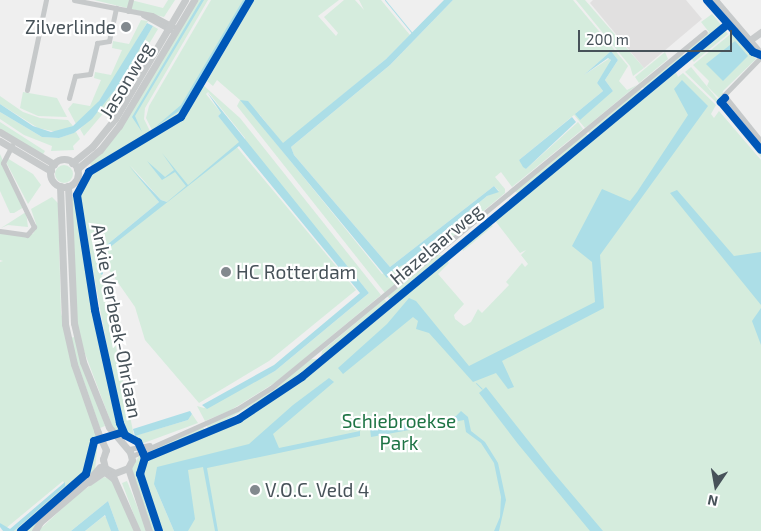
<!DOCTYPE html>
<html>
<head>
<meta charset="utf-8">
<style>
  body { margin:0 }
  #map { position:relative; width:761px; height:531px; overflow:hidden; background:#efefef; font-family:"Exo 2",sans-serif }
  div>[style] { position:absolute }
  .education>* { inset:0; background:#e1e0e0 }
  .green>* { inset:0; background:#d5ecdd }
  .round { border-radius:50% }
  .water>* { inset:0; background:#acdee7 }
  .stream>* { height:1px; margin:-0.5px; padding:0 0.5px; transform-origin:0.5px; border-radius:0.5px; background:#acdee7 }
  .street>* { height:5px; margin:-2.5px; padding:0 2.5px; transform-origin:2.5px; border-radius:2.5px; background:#c6c9ca }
  .secondary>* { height:7px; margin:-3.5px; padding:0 3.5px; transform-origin:3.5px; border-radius:3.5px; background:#c7cacb }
  .secondary>.ring { margin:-3.5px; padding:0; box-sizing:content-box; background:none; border:7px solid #c7cacb; border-radius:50% }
  .cycleway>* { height:8px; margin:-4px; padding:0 4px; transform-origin:4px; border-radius:4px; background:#0057b8 }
  .dots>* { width:14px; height:14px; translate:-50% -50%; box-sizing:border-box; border:2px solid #fff; border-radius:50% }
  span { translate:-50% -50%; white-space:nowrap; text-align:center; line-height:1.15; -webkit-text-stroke:4.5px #fff; paint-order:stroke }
  .poi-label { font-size:19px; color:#475259 }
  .right { translate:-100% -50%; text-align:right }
  .left { translate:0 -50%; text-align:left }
  .street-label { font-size:19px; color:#475259 }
  .park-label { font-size:19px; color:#1e7445 }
  .north { position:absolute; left:691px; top:461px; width:50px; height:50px; -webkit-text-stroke:4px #fff; paint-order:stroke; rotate:192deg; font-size:14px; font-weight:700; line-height:20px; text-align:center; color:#475259 }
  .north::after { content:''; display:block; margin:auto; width:18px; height:22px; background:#475259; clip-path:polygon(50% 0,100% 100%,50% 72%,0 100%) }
  .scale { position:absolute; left:578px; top:30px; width:154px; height:22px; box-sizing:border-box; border:2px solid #475259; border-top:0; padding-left:6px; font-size:15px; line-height:18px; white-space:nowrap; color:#475259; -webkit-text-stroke:4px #fff; paint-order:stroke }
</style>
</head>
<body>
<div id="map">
  <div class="education">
    <i style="clip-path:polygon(593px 0,686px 0,702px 19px,644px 68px,590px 3px)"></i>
  </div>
  <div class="green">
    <i style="clip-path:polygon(94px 0,131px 0,163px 8px,168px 0,175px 0,164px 17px)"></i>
    <i style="clip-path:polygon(195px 0,208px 0,145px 108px,144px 119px,151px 133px,93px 168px,89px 162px,101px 150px)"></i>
    <i style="clip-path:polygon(211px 0,245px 0,181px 113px,153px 132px,146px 118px,149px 106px)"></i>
    <i style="clip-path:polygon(evenodd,254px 0,339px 0,318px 16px,336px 36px,338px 33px,324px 17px,344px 0,355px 0,364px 10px,359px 0,381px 0,410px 35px,386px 59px,283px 144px,260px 115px,241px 100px,382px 274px,405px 264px,487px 196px,499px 191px,494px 186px,390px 267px,294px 155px,291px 147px,390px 65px,453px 0,573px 0,628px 66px,619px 81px,627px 90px,637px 85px,585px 128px,574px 115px,519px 160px,526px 169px,578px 122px,583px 129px,512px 187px,501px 172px,495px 177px,505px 189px,505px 193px,385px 293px,237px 106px,240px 100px,217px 80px,213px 86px,207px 81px,254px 0,611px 51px,618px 60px,605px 80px,613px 91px,575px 114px,603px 91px,597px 83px,611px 62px,610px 58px,584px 75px,611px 51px)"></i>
    <i style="clip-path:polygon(576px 0,585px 0,644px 68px,633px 76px,630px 66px)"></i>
    <i style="clip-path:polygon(712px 14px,723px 27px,688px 55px,686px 51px,709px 32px,701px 22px)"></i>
    <i style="clip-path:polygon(141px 20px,148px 21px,117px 74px,95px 107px,76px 124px,68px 109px,73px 103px,90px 106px,101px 80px,94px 78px,95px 72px,111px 75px,122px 50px,112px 48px,113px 41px,129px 44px)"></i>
    <i style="clip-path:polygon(153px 26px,158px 29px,118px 96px,84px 136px,80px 129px,113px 92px)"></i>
    <i style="clip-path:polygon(724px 29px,728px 34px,694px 62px,690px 57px)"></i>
    <i style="clip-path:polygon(733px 32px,756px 59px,723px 91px,721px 100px,707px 86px,709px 81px,693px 65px)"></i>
    <i style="clip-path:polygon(665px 52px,668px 59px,639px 83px,635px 77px)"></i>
    <i style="clip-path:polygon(682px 54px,684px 56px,645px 89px,642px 87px)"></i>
    <i style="clip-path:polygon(691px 67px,719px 101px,718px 104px,685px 72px)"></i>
    <i style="clip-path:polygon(675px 70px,678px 77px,683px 73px,716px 105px,711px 114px,714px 118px,719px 111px,761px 160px,761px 531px,178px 531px,154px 484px,174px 531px,161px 531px,142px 474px,148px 459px,229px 425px,272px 400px,326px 362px,325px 359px,390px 305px,394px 309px,391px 304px,446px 259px,449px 263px,438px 274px,464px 304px,454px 315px,455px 319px,464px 326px,471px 322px,478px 309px,482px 313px,509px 285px,506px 282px,522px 263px,525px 267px,528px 264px,521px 255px,526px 250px,520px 253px,493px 218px)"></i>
    <i style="clip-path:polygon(203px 85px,240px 118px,381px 295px,276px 382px,231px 410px,205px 421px,197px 406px,204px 408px,275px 371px,369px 293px,245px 143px,245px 138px,208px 92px,206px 94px,221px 113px,218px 116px,240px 142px,236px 146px,356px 290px,269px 361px,199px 403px,145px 340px,135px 307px,98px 254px,162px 202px,167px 202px,161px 200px,130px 165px,159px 202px,97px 253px,134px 436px,188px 420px,192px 414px,198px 423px,141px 444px,125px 432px,120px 417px,79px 194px,90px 174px,185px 116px)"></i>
    <i style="clip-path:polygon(641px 88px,642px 91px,591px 134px,588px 132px)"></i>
    <i style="clip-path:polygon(23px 92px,57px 98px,67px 117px,38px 116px,20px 108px)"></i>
    <i style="clip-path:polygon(0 96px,23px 112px,40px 118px,68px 120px,73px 126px,57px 132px,38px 128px,0 104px)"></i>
    <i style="clip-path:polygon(722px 105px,761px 151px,761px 157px,720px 107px)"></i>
    <i style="clip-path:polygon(0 112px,42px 137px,59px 138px,76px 132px,80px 139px,73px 146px,74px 150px,51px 151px,52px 146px,24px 135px,0 119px)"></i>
    <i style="clip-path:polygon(0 122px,45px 151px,42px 156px,0 130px)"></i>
    <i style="clip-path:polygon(586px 133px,588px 135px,531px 183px,517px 193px,515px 191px)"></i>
    <i style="clip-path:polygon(0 154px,24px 207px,14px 213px,10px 213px,0 191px)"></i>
    <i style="clip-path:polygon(7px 158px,33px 174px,41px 185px,28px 204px,6px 162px)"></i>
    <i class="round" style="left:55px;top:165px;width:18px;height:18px"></i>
    <i style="clip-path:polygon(70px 196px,76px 198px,95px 319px,121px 429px,115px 433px,78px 335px)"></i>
    <i style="clip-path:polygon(52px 197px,58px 203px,61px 313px,97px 438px,92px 442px,83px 474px,19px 531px,14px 531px,65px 485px,63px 481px,5px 529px,0 523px,0 262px,3px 261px,0 260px,0 233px,33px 234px,36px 224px,31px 209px)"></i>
    <i style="clip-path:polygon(26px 212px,28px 227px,8px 225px,1px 228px)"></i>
    <i style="clip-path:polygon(488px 223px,493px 226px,463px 251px,461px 246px)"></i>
    <i style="clip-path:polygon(437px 255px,443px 255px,390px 299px,387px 296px)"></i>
    <i style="clip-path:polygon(384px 299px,387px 302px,321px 357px,322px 351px)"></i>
    <i style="clip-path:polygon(75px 337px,105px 426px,100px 428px,69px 338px)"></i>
    <i style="clip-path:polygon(311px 359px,318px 359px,279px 390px,208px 430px,207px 425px,262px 397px)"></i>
    <i style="clip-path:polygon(203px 427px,205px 431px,145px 455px,144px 452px)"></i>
    <i style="clip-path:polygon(98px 440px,95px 470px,33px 531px,23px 531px,87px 475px,94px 443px)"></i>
    <i style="clip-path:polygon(141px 453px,139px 477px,157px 531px,152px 531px,131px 469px)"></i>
    <i style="clip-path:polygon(104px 477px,112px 480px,134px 531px,119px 531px,108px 501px,71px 531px,38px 531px,79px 493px)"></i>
    <i style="clip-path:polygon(127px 481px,147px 531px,140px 531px,122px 483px)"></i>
    <i style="clip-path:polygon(104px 516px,108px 518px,111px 531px,85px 531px)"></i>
  </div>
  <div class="water">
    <i style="clip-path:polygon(201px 0,204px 0,135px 116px,142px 132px,132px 117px)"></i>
    <i style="clip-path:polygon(243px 0,246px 0,182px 109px,154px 128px,181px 105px)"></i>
    <i style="clip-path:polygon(444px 0,453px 0,390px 65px,291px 147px,294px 155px,390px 267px,494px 186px,499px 192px,487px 196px,405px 264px,393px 270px,387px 278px,240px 100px,248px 101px,283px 143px,386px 59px)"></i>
    <i style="clip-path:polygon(147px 23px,153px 26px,118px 86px,92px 119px,74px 133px,59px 138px,42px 137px,0 112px,0 104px,33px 126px,51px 132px,73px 126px,99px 101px)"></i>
    <i style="clip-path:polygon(735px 41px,748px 56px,723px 81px,706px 64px)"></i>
    <i style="clip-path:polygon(611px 51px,618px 60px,605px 80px,613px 91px,580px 120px,575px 114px,603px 91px,597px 83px,611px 60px,608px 58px,584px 75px)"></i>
    <i style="clip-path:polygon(682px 80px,708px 106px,600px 255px,604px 308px,502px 361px,514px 387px,508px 389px,496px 373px,473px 382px,429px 333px,416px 329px,418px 321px,413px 317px,343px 374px,338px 368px,387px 324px,409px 298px,416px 301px,469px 366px,595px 302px,592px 262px,572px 246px,602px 189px,630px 201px,637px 192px,688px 115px,674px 89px)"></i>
    <i style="clip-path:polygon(207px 92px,369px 293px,275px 371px,207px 409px,202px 405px,274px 365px,360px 293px,239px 146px,100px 255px,103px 274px,101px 275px,97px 253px,159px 202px,129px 166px,161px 200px,167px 202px,186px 186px,175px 172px,162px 180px,147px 161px,165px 177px,174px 170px,162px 153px,188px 185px,239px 142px,218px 116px,221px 113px)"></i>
    <i style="clip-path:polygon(572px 117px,576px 122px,526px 169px,523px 167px,519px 160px)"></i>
    <i style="clip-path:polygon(677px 190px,734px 256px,761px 252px,761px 305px,670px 193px)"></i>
    <i style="clip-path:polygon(761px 308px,761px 345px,752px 321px)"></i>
    <i style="clip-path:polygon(329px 378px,334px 382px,273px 434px,279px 448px,360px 431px,360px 436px,207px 468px,218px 531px,215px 531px,203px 467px,188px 470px,195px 519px,188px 531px,174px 531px,154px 484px,157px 467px,249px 444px,293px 405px)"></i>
    <i style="clip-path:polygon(486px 387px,553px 472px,603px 531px,590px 531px,518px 444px,479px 393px)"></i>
    <i style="clip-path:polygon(190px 411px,192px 414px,188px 420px,135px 436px,133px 429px)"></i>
    <i style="clip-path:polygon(461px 411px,468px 417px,471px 431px,485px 442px,498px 463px,506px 500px,499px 531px,494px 531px,500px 517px,501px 497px,494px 463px,481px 443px,466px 432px,464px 420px,371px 437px,370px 429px,456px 416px)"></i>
    <i style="clip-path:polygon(65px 482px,65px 486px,14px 531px,3px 531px,0 527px,0 523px,10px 529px)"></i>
    <i style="clip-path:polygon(108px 501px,119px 531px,111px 531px,105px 515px,85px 531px,71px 531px)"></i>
  </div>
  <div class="stream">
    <i style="left:385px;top:0;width:43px;rotate:50.7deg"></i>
    <i style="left:476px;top:383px;width:8px;rotate:45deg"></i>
  </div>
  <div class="street">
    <i style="left:74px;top:0;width:79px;rotate:10.9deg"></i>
    <i style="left:152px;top:15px;width:24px;rotate:28deg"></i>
    <i style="left:128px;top:11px;width:11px;rotate:-75deg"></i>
    <i style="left:143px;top:15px;width:31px;rotate:29deg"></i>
    <i style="left:761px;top:57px;width:53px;rotate:134.2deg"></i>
    <i style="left:724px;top:95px;width:59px;rotate:51.2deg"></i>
    <i style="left:27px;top:90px;width:92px;rotate:-78.1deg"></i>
    <i style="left:69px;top:98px;width:23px;rotate:-75deg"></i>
    <i style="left:75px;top:76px;width:15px;rotate:-8deg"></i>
    <i style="left:90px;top:74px;width:32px;rotate:-77deg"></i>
    <i style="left:97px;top:43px;width:12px;rotate:-9deg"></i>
    <i style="left:109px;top:41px;width:34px;rotate:-78deg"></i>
    <i style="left:160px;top:130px;width:25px;rotate:-32deg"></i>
    <i style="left:181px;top:117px;width:136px;rotate:-59.5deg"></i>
    <i style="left:0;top:231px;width:27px;rotate:8deg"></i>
    <i style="left:27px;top:235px;width:11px;rotate:-49deg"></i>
    <i style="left:34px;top:227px;width:71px;rotate:-115.8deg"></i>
    <i style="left:3px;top:163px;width:20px;rotate:-63deg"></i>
    <i style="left:129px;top:449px;width:21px;rotate:-11deg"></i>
    <i style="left:132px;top:456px;width:115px;rotate:-24.1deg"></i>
    <i style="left:237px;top:409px;width:40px;rotate:-32deg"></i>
    <i style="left:271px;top:388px;width:561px;rotate:-39.36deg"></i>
  </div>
  <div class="secondary">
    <i style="left:715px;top:0;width:71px;rotate:49.6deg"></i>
    <i style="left:750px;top:40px;width:14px;rotate:-36deg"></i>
    <i style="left:0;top:132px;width:63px;rotate:30.7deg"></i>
    <i style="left:0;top:141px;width:59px;rotate:30.5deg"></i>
    <i class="ring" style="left:50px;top:159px;width:21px;height:21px"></i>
    <i style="left:72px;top:163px;width:26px;rotate:-39deg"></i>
    <i style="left:92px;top:147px;width:36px;rotate:-51deg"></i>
    <i style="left:115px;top:119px;width:138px;rotate:-59.5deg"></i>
    <i style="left:77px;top:169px;width:30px;rotate:-40deg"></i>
    <i style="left:100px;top:150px;width:31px;rotate:-52deg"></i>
    <i style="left:119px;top:126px;width:147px;rotate:-59.2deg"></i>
    <i style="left:60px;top:186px;width:138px;rotate:87.9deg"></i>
    <i style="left:65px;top:324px;width:41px;rotate:77.3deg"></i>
    <i style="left:74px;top:364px;width:73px;rotate:70.8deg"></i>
    <i style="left:68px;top:186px;width:137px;rotate:87.5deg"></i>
    <i style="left:74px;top:323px;width:40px;rotate:77deg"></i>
    <i style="left:83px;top:362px;width:70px;rotate:68.2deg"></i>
    <i style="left:109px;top:427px;width:33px;rotate:50deg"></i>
    <i style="left:130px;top:452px;width:8px;rotate:76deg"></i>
    <i style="left:132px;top:460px;width:9px;rotate:117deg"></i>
    <i style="left:128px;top:468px;width:14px;rotate:159deg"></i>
    <i style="left:115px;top:473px;width:11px;rotate:-153deg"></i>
    <i style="left:105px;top:468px;width:9px;rotate:-103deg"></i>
    <i style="left:103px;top:459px;width:9px;rotate:-72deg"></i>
    <i style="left:106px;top:450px;width:21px;rotate:-115deg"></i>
    <i style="left:128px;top:468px;width:66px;rotate:71.6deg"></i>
    <i style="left:106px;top:473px;width:10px;rotate:37deg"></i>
    <i style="left:114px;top:479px;width:57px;rotate:66.1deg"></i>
    <i style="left:89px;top:482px;width:22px;rotate:-34deg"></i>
    <i style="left:35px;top:531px;width:10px;rotate:-61deg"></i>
    <i style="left:40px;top:522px;width:60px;rotate:-40.3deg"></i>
    <i style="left:86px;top:483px;width:21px;rotate:-49deg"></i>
  </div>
  <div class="cycleway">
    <i style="left:707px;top:0;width:69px;rotate:48.5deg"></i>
    <i style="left:753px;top:52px;width:9px;rotate:21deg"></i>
    <i style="left:725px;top:98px;width:6px;rotate:135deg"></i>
    <i style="left:721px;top:102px;width:62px;rotate:50.2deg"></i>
    <i style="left:145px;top:458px;width:102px;rotate:-22.5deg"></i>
    <i style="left:239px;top:419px;width:76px;rotate:-33.7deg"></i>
    <i style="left:302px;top:377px;width:553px;rotate:-39.65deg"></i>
    <i style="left:21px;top:531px;width:86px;rotate:-41.2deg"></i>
    <i style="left:86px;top:474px;width:34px;rotate:-76deg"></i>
    <i style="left:94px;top:441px;width:30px;rotate:-17deg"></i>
    <i style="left:159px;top:531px;width:60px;rotate:-108.4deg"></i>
    <i style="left:140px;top:474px;width:17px;rotate:-73deg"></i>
    <i style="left:145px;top:458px;width:5px;rotate:-112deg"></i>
    <i style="left:143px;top:453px;width:12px;rotate:-114deg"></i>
    <i style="left:138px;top:442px;width:15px;rotate:-152deg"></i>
    <i style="left:125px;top:435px;width:13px;rotate:-113deg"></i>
    <i style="left:120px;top:423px;width:116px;rotate:-102.5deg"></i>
    <i style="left:95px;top:310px;width:116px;rotate:-98.9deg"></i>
    <i style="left:77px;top:195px;width:26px;rotate:-62deg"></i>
    <i style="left:89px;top:172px;width:107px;rotate:-30.9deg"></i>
    <i style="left:181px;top:117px;width:136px;rotate:-59.5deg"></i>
  </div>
  <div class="dots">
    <i style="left:126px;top:27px;background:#82898e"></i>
    <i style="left:226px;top:272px;background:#82898e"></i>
    <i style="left:255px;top:490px;background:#82898e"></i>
  </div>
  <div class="poi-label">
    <span class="right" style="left:116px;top:27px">Zilverlinde</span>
    <span class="left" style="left:236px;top:272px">HC Rotterdam</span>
    <span class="left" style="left:265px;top:490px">V.O.C. Veld 4</span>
  </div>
  <div class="street-label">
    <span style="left:126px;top:80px;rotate:-59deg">Jasonweg</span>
    <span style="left:436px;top:244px;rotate:-40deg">Hazelaarweg</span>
    <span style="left:117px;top:321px;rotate:79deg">Ankie Verbeek-Ohrlaan</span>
  </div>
  <div class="park-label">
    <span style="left:399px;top:432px">Schiebroekse<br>Park</span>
  </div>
  <div class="north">N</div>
  <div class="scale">200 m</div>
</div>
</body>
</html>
